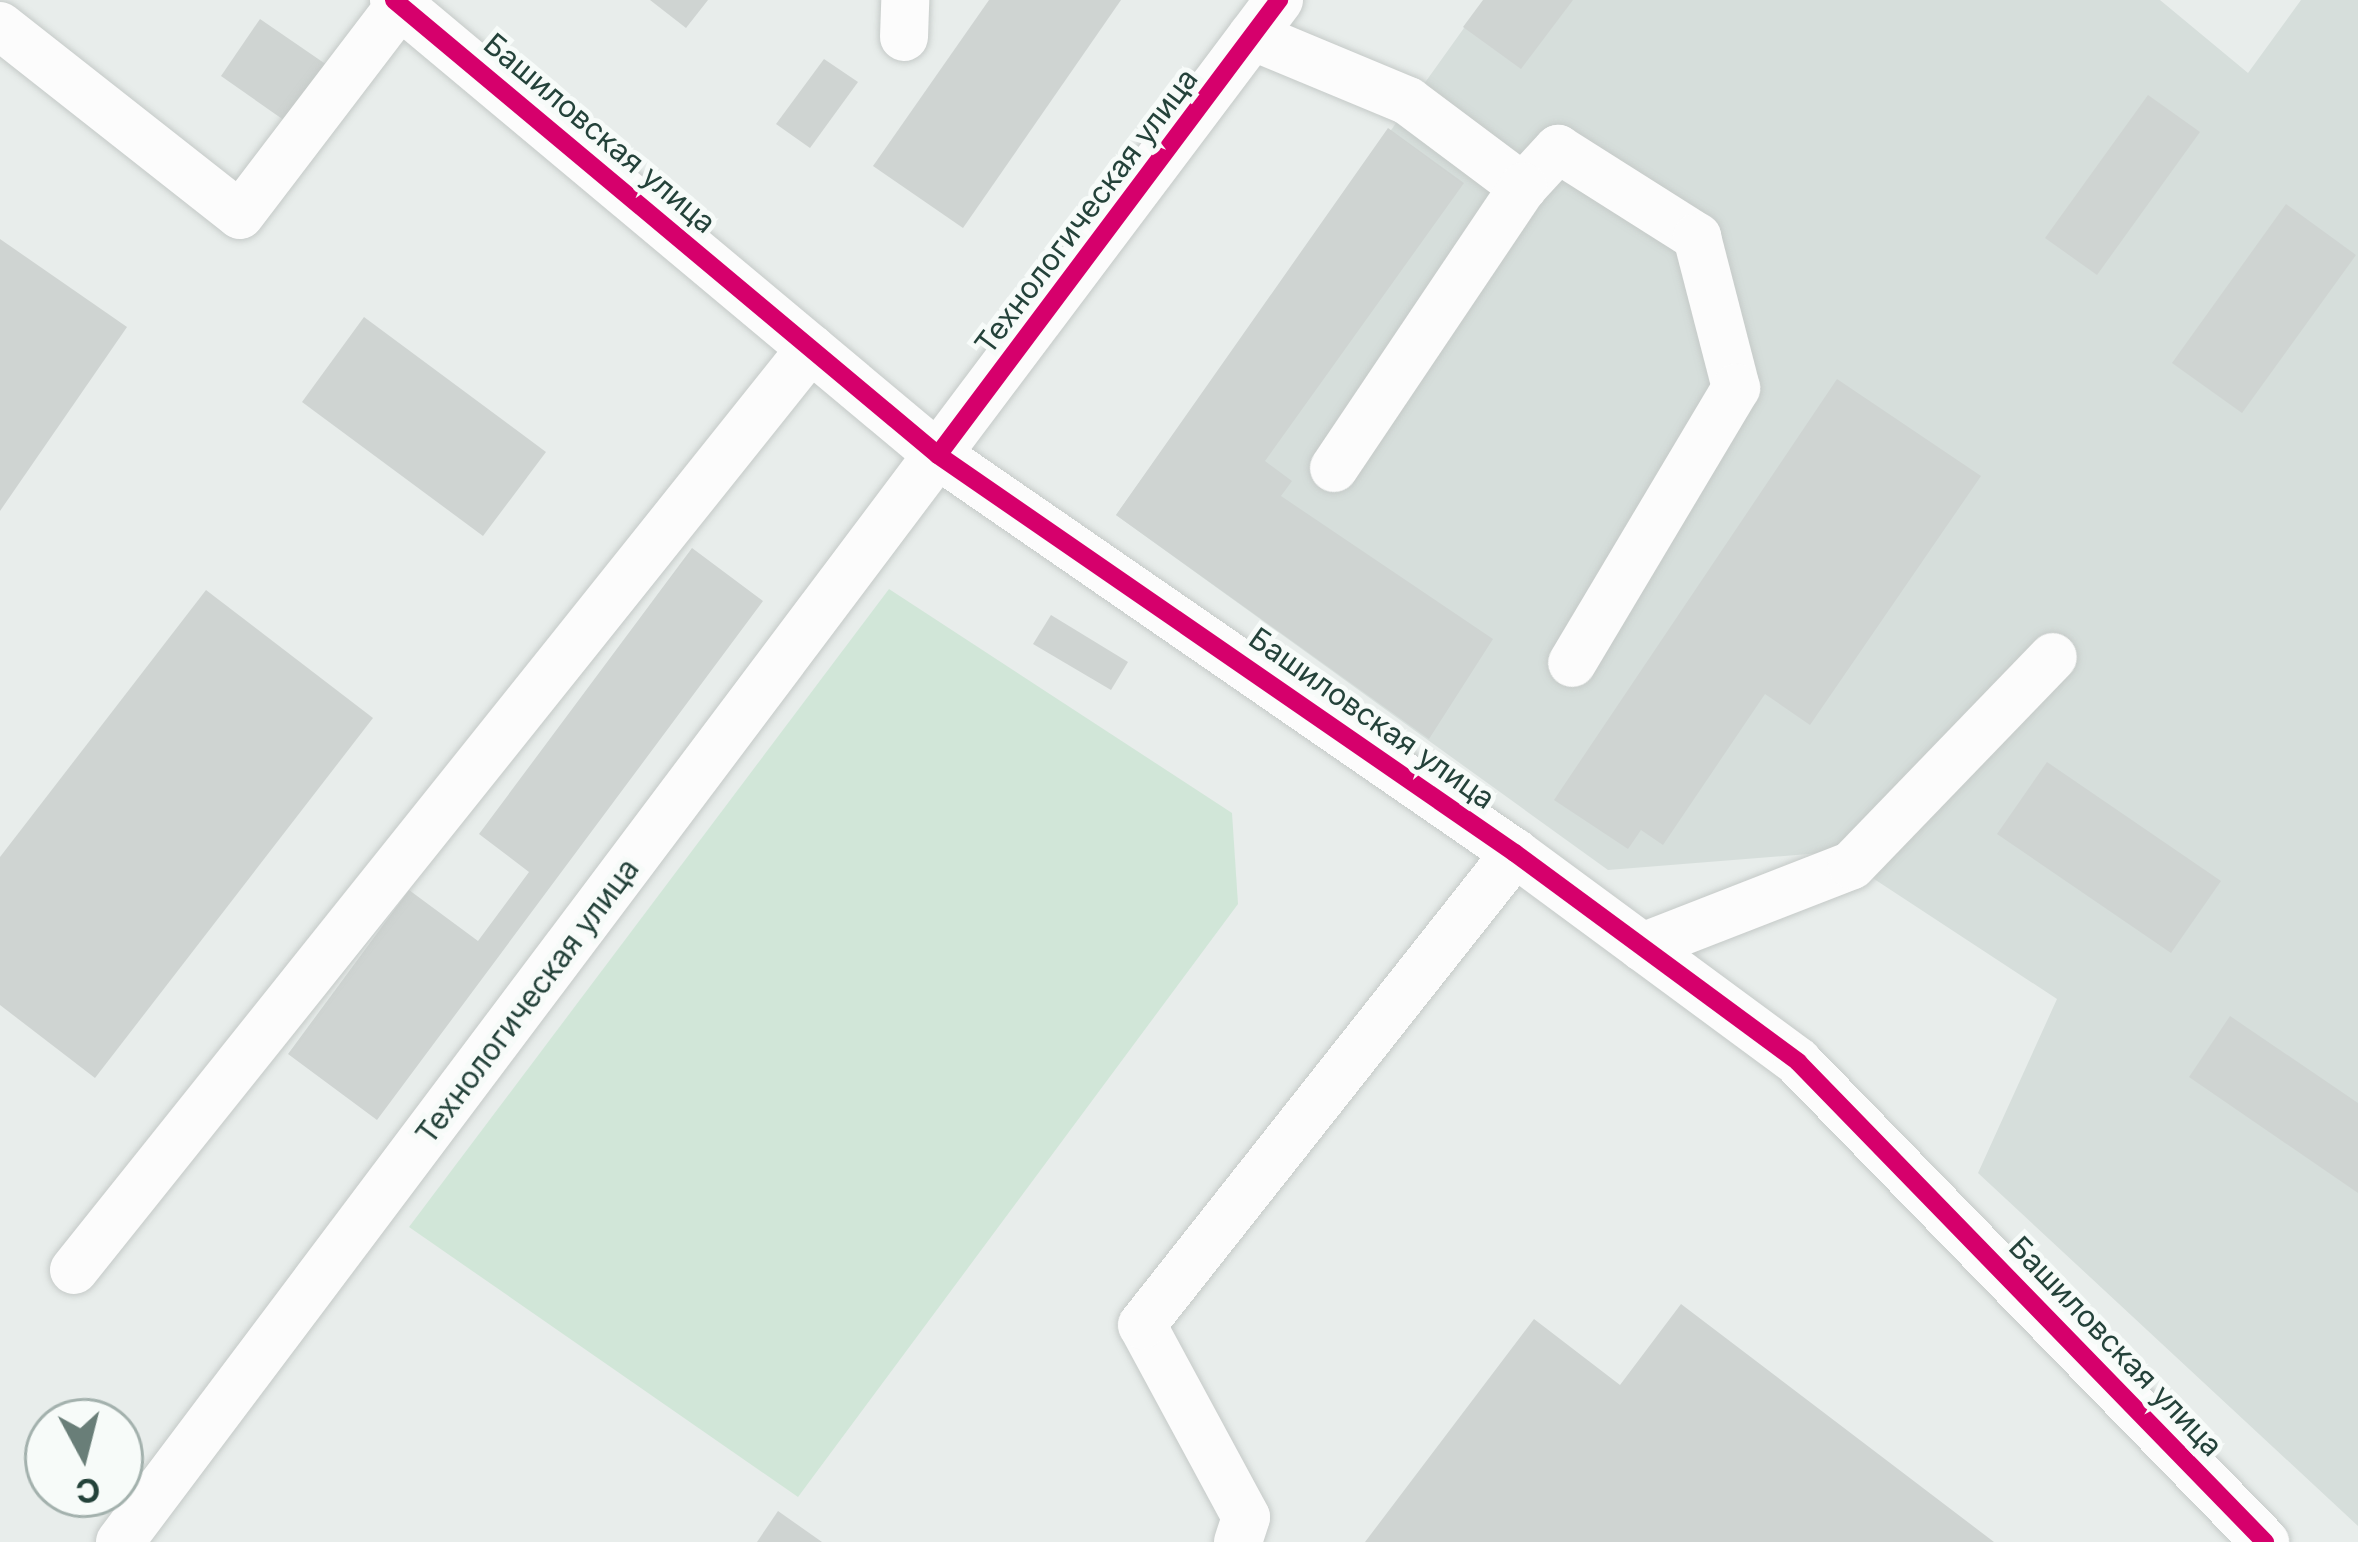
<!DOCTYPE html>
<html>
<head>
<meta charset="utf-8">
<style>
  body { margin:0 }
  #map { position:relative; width:2358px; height:1542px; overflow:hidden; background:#e8edeb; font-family:Inter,sans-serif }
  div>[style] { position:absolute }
  .built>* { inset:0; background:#d6dedb }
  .green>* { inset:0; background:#d1e6d8 }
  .building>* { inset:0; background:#cfd4d2 }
  .roads { filter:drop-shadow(0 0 3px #c5cac8) drop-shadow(0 0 3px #c5cac8) }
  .minor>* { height:48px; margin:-24px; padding:0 24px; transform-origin:24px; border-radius:24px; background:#fcfcfc }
  .cycleway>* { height:18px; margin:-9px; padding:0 9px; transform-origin:9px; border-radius:9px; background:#d6006c }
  span { translate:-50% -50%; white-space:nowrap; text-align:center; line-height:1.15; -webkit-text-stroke:10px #f7fbf9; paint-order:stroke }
  .street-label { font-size:30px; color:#24423a }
  .north { position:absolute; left:24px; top:1398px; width:120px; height:120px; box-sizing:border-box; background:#f7fbf9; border:3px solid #a3b1ad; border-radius:50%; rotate:173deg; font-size:33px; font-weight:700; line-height:48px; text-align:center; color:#24423a }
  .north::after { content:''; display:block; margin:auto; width:42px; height:54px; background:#697e78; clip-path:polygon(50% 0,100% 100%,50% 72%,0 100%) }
</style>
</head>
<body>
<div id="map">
  <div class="built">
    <i style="clip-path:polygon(1484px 0,2160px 0,2248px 73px,2301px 0,2358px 0,2358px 1526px,1978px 1173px,2057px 999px,1833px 852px,1608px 870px,1116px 515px)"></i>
  </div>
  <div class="green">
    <i style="clip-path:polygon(889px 589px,1232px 813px,1238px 904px,798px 1497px,409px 1227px)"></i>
  </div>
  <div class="building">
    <i style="clip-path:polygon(650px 0,708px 0,686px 28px)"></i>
    <i style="clip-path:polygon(989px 0,1121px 0,963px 228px,873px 166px)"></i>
    <i style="clip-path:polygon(1483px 0,1573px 0,1521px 69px,1463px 27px)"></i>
    <i style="clip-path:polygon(260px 19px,327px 65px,288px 123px,221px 76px)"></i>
    <i style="clip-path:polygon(824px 59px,858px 82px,810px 148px,776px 124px)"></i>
    <i style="clip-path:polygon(2148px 95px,2200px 132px,2097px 275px,2045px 238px)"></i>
    <i style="clip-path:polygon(1388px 128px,1464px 183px,1265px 461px,1292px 481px,1281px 496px,1493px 639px,1429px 739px,1116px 515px)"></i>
    <i style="clip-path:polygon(2286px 204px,2356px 255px,2242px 413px,2172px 363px)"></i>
    <i style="clip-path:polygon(0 239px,127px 327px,0 511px)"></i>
    <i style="clip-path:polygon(364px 317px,546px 452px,483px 536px,302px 402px)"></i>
    <i style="clip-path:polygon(1837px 379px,1981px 476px,1810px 725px,1765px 694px,1663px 845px,1641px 830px,1628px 849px,1554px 800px)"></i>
    <i style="clip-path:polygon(692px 548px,763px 601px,377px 1120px,288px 1054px,409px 890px,478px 941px,529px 872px,479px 834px)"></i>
    <i style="clip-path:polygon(206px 590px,373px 718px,95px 1078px,0 1005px,0 857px)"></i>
    <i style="clip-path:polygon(1051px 615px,1128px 662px,1111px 690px,1033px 644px)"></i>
    <i style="clip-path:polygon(2047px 762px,2221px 881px,2171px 953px,1997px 834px)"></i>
    <i style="clip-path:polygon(2230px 1016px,2358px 1103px,2358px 1193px,2189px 1077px)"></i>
    <i style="clip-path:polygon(1681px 1304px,1994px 1542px,1365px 1542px,1534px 1319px,1620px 1385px)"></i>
    <i style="clip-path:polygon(778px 1511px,822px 1542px,757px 1542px)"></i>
  </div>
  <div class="roads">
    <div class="minor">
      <i style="left:394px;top:0;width:709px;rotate:39.91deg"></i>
      <i style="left:938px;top:455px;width:701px;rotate:34.6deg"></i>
      <i style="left:1515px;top:853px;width:352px;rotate:36.4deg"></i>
      <i style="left:1798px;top:1062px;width:670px;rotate:45.79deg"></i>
      <i style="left:0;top:26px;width:305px;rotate:38.2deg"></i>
      <i style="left:240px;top:215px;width:264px;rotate:-52.7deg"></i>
      <i style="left:1252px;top:36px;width:169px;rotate:22.6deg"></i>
      <i style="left:1408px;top:101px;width:144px;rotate:36.8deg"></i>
      <i style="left:1523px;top:187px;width:52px;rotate:-47.4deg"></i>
      <i style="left:1558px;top:149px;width:165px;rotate:32.3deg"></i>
      <i style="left:1697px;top:237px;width:156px;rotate:75.5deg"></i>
      <i style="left:1736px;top:388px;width:320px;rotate:120.8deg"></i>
      <i style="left:904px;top:37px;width:37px;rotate:-88deg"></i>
      <i style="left:1334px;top:468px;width:339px;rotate:-56.1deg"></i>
      <i style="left:1642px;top:947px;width:225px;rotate:-21.3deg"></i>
      <i style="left:1852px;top:865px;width:289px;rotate:-46deg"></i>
      <i style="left:74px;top:1270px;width:1180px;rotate:-51.36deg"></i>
      <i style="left:120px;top:1542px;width:1929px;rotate:-53.07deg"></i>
      <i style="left:1238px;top:1542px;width:26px;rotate:-72deg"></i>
      <i style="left:1246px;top:1517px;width:218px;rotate:-118.4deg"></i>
      <i style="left:1142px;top:1325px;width:602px;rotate:-51.68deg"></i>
    </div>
  </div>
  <div class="cycleway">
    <i style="left:394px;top:0;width:709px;rotate:39.91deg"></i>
    <i style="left:938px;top:455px;width:701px;rotate:34.6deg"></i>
    <i style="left:1515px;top:853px;width:352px;rotate:36.4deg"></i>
    <i style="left:1798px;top:1062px;width:670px;rotate:45.79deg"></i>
    <i style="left:938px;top:455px;width:569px;rotate:-53.15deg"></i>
  </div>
  <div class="street-label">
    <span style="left:600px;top:133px;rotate:40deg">Башиловская улица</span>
    <span style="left:1086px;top:211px;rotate:-53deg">Технологическая улица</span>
    <span style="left:1372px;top:718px;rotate:35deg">Башиловская улица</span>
    <span style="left:527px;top:1001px;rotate:-53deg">Технологическая улица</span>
    <span style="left:2116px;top:1346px;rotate:46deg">Башиловская улица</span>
  </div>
  <div class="north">С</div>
</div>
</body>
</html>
